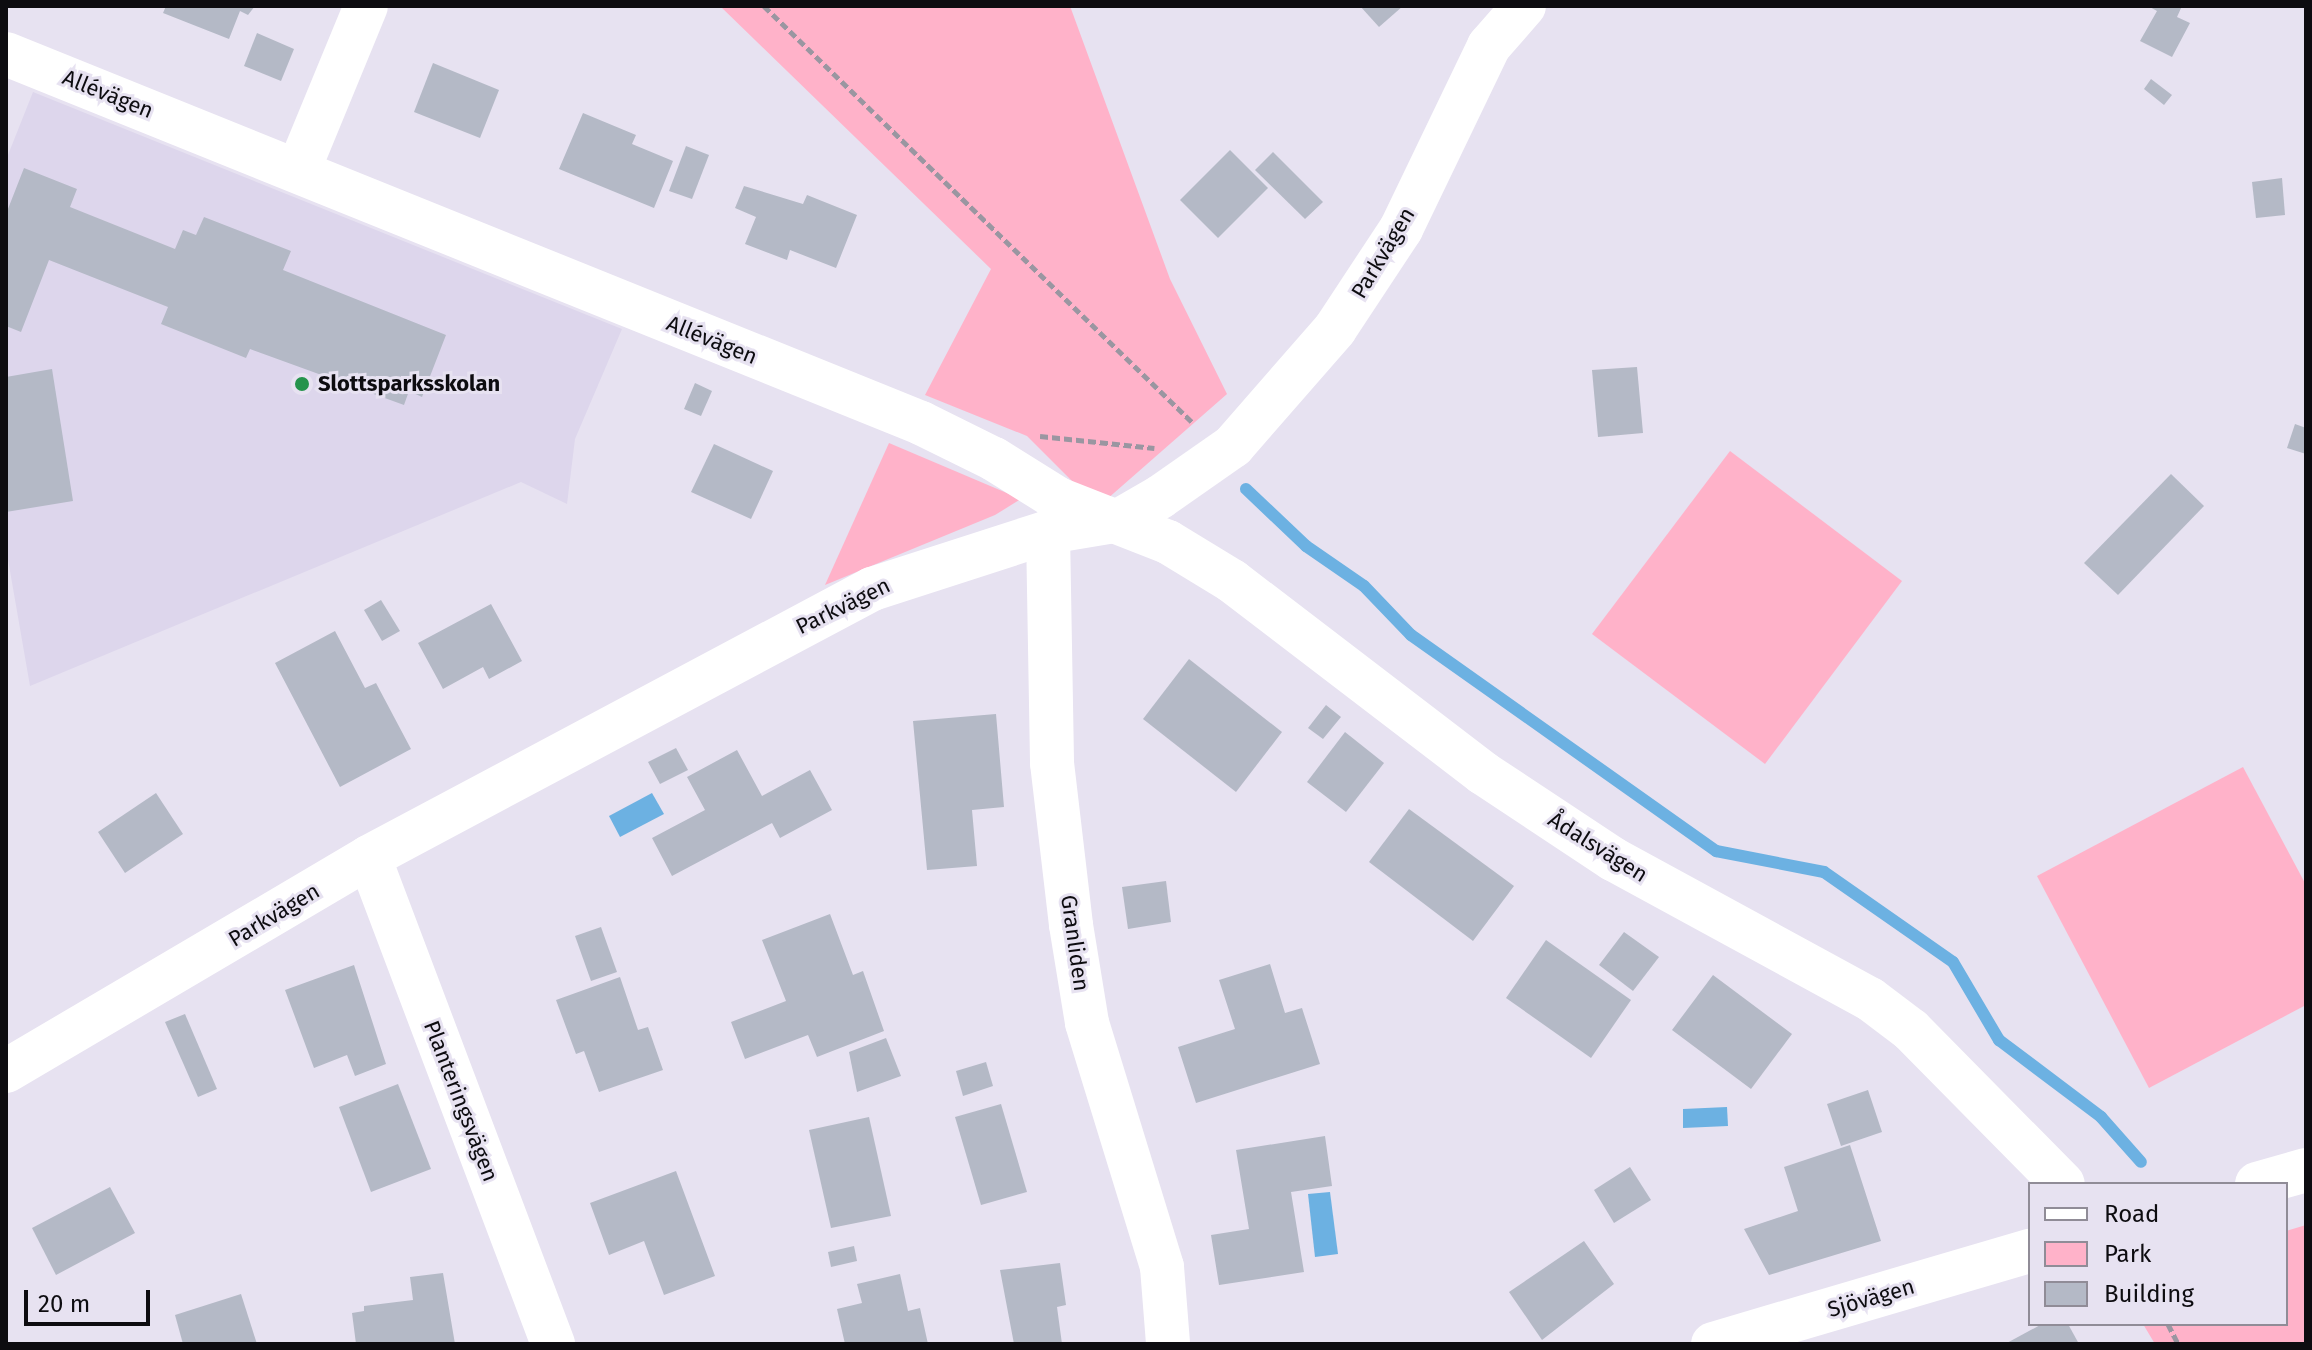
<!DOCTYPE html>
<html>
<head>
<meta charset="utf-8">
<style>
  body { margin:0 }
  #map { position:relative; width:2312px; height:1350px; overflow:hidden; background:#e7e2f1; font-family:"Fira Sans",sans-serif }
  div>[style] { position:absolute }
  .built>* { inset:0; background:#ddd6ec }
  .green>* { inset:0; background:#ffb2c9 }
  .water>* { inset:0; background:#6cb1e2 }
  .stream>* { height:12px; margin:-6px; padding:0 6px; transform-origin:6px; border-radius:6px; background:#6cb1e2 }
  .building>* { inset:0; background:#b4b9c6 }
  .path>* { height:5px; margin-top:-2.5px; transform-origin:0; background:repeating-linear-gradient(90deg,#9a96a1 0 8px,transparent 0 12px) }
  .minor>* { height:44px; margin:-22px; padding:0 22px; transform-origin:22px; border-radius:22px; background:#fff }
  .dots>* { width:22px; height:22px; translate:-50% -50%; box-sizing:border-box; border:4px solid #e7e2f1; border-radius:50% }
  span { translate:-50% -50%; white-space:nowrap; text-align:center; line-height:1.15; -webkit-text-stroke:6px #e7e2f1; paint-order:stroke }
  .street-label { font-size:22px; color:#0d0c10 }
  .poi-label { font-size:22px; color:#0d0c10; font-weight:700 }
  .left { translate:0 -50%; text-align:left }
  .frame { position:absolute; inset:0; border:8px solid #0d0c10; pointer-events:none }
  .legend { position:absolute; left:2028px; top:1182px; width:260px; height:144px; box-sizing:border-box; background:#e7e2f1; border:2px solid #908c97; margin:0; padding:10px 14px; list-style:none; font-size:24px; color:#0d0c10 }
  .legend li { display:flex; align-items:center; gap:16px; height:40px }
  .legend b { width:40px; border:2px solid #908c97 }
  .scale { position:absolute; left:24px; top:1290px; width:126px; height:36px; box-sizing:border-box; border:4px solid #0d0c10; border-top:0; padding-left:10px; font-size:24px; line-height:28px; white-space:nowrap; color:#0d0c10; -webkit-text-stroke:6px #e7e2f1; paint-order:stroke }
</style>
</head>
<body>
<div id="map">
  <div class="built">
    <i style="clip-path:polygon(33px 92px,622px 329px,575px 439px,567px 504px,521px 482px,30px 686px,6px 548px,6px 160px)"></i>
  </div>
  <div class="green">
    <i style="clip-path:polygon(720px 6px,1070px 6px,1170px 279px,1227px 394px,1098px 507px,1027px 436px,925px 395px,991px 269px)"></i>
    <i style="clip-path:polygon(889px 443px,1021px 499px,995px 515px,825px 585px)"></i>
    <i style="clip-path:polygon(1730px 451px,1902px 581px,1765px 764px,1592px 634px)"></i>
    <i style="clip-path:polygon(2243px 767px,2306px 885px,2306px 1005px,2149px 1088px,2037px 876px)"></i>
    <i style="clip-path:polygon(2306px 1225px,2306px 1344px,2155px 1344px,2143px 1324px,2286px 1324px,2286px 1231px)"></i>
  </div>
  <div class="water">
    <i style="clip-path:polygon(652px 793px,664px 814px,620px 837px,609px 816px)"></i>
    <i style="clip-path:polygon(1727px 1107px,1728px 1126px,1683px 1128px,1683px 1109px)"></i>
    <i style="clip-path:polygon(1330px 1192px,1338px 1254px,1315px 1257px,1308px 1194px)"></i>
  </div>
  <div class="stream">
    <i style="left:1246px;top:489px;width:83px;rotate:43.5deg"></i>
    <i style="left:1306px;top:546px;width:70px;rotate:34.6deg"></i>
    <i style="left:1364px;top:586px;width:68px;rotate:46.2deg"></i>
    <i style="left:1411px;top:635px;width:374px;rotate:35.3deg"></i>
    <i style="left:1716px;top:851px;width:110px;rotate:11deg"></i>
    <i style="left:1824px;top:872px;width:157px;rotate:34.9deg"></i>
    <i style="left:1953px;top:962px;width:91px;rotate:59.5deg"></i>
    <i style="left:1999px;top:1040px;width:128px;rotate:37deg"></i>
    <i style="left:2101px;top:1117px;width:60px;rotate:48.4deg"></i>
  </div>
  <div class="building">
    <i style="clip-path:polygon(166px 6px,255px 6px,248px 15px,240px 11px,229px 39px,163px 13px)"></i>
    <i style="clip-path:polygon(1360px 6px,1403px 6px,1379px 27px)"></i>
    <i style="clip-path:polygon(2148px 6px,2182px 6px,2177px 17px,2190px 23px,2172px 57px,2140px 41px,2157px 11px)"></i>
    <i style="clip-path:polygon(257px 33px,294px 49px,281px 81px,244px 66px)"></i>
    <i style="clip-path:polygon(433px 63px,499px 90px,480px 138px,414px 112px)"></i>
    <i style="clip-path:polygon(2151px 79px,2172px 95px,2164px 105px,2144px 89px)"></i>
    <i style="clip-path:polygon(583px 113px,636px 135px,632px 144px,673px 161px,654px 208px,559px 169px)"></i>
    <i style="clip-path:polygon(686px 146px,709px 155px,692px 199px,669px 191px)"></i>
    <i style="clip-path:polygon(1230px 150px,1268px 188px,1218px 238px,1180px 200px)"></i>
    <i style="clip-path:polygon(1273px 152px,1323px 202px,1305px 219px,1255px 170px)"></i>
    <i style="clip-path:polygon(24px 168px,77px 189px,70px 207px,175px 249px,183px 230px,196px 235px,204px 217px,291px 251px,283px 270px,446px 335px,422px 397px,409px 391px,404px 405px,250px 349px,246px 358px,161px 324px,168px 307px,49px 260px,21px 332px,6px 326px,6px 214px)"></i>
    <i style="clip-path:polygon(2282px 178px,2285px 215px,2256px 218px,2252px 182px)"></i>
    <i style="clip-path:polygon(744px 186px,803px 204px,807px 195px,857px 215px,836px 268px,790px 250px,787px 260px,745px 244px,756px 217px,735px 208px)"></i>
    <i style="clip-path:polygon(1637px 367px,1643px 433px,1598px 437px,1592px 370px)"></i>
    <i style="clip-path:polygon(52px 369px,73px 501px,6px 512px,6px 377px)"></i>
    <i style="clip-path:polygon(695px 383px,712px 391px,701px 416px,684px 409px)"></i>
    <i style="clip-path:polygon(2295px 424px,2306px 428px,2306px 454px,2287px 448px)"></i>
    <i style="clip-path:polygon(714px 444px,773px 471px,751px 519px,691px 492px)"></i>
    <i style="clip-path:polygon(2171px 474px,2204px 506px,2118px 595px,2084px 563px)"></i>
    <i style="clip-path:polygon(381px 600px,400px 631px,382px 641px,364px 610px)"></i>
    <i style="clip-path:polygon(491px 604px,522px 661px,489px 679px,483px 667px,443px 689px,418px 643px)"></i>
    <i style="clip-path:polygon(335px 631px,365px 688px,376px 683px,411px 749px,340px 787px,275px 663px)"></i>
    <i style="clip-path:polygon(1189px 659px,1282px 732px,1236px 792px,1143px 719px)"></i>
    <i style="clip-path:polygon(1326px 705px,1341px 717px,1323px 739px,1308px 728px)"></i>
    <i style="clip-path:polygon(996px 714px,1004px 807px,972px 810px,977px 866px,927px 870px,913px 721px)"></i>
    <i style="clip-path:polygon(1345px 732px,1384px 763px,1346px 812px,1307px 782px)"></i>
    <i style="clip-path:polygon(676px 748px,688px 770px,660px 784px,648px 762px)"></i>
    <i style="clip-path:polygon(737px 750px,762px 796px,810px 770px,832px 810px,780px 838px,772px 823px,672px 876px,652px 838px,705px 810px,687px 777px)"></i>
    <i style="clip-path:polygon(156px 793px,183px 834px,125px 873px,98px 832px)"></i>
    <i style="clip-path:polygon(1409px 809px,1514px 886px,1473px 941px,1369px 862px)"></i>
    <i style="clip-path:polygon(1166px 881px,1171px 922px,1128px 929px,1122px 887px)"></i>
    <i style="clip-path:polygon(830px 914px,853px 975px,863px 971px,884px 1031px,817px 1057px,808px 1035px,745px 1059px,731px 1022px,786px 1001px,762px 940px)"></i>
    <i style="clip-path:polygon(601px 927px,617px 972px,591px 981px,575px 936px)"></i>
    <i style="clip-path:polygon(1624px 932px,1659px 957px,1633px 991px,1599px 965px)"></i>
    <i style="clip-path:polygon(1546px 940px,1631px 1000px,1591px 1058px,1506px 998px)"></i>
    <i style="clip-path:polygon(1270px 964px,1285px 1013px,1302px 1008px,1320px 1064px,1196px 1103px,1178px 1047px,1235px 1029px,1219px 980px)"></i>
    <i style="clip-path:polygon(354px 965px,386px 1064px,355px 1076px,347px 1055px,314px 1068px,285px 990px)"></i>
    <i style="clip-path:polygon(1713px 975px,1792px 1034px,1751px 1089px,1672px 1030px)"></i>
    <i style="clip-path:polygon(620px 977px,638px 1030px,648px 1027px,663px 1070px,599px 1092px,584px 1051px,576px 1054px,556px 1000px)"></i>
    <i style="clip-path:polygon(185px 1014px,217px 1089px,198px 1097px,165px 1022px)"></i>
    <i style="clip-path:polygon(886px 1038px,901px 1076px,857px 1092px,849px 1052px)"></i>
    <i style="clip-path:polygon(986px 1062px,993px 1086px,963px 1096px,956px 1071px)"></i>
    <i style="clip-path:polygon(398px 1084px,431px 1169px,371px 1192px,339px 1107px)"></i>
    <i style="clip-path:polygon(1868px 1090px,1882px 1132px,1841px 1146px,1827px 1104px)"></i>
    <i style="clip-path:polygon(1001px 1104px,1027px 1192px,981px 1205px,955px 1117px)"></i>
    <i style="clip-path:polygon(869px 1117px,891px 1216px,831px 1228px,809px 1130px)"></i>
    <i style="clip-path:polygon(1325px 1136px,1332px 1186px,1291px 1192px,1304px 1272px,1219px 1285px,1211px 1235px,1249px 1229px,1236px 1150px)"></i>
    <i style="clip-path:polygon(1850px 1145px,1881px 1241px,1769px 1275px,1744px 1229px,1798px 1211px,1784px 1167px)"></i>
    <i style="clip-path:polygon(1630px 1167px,1651px 1200px,1614px 1223px,1594px 1190px)"></i>
    <i style="clip-path:polygon(676px 1171px,715px 1276px,664px 1295px,644px 1241px,609px 1255px,590px 1203px)"></i>
    <i style="clip-path:polygon(110px 1187px,135px 1233px,56px 1275px,32px 1228px)"></i>
    <i style="clip-path:polygon(1584px 1241px,1614px 1284px,1542px 1340px,1509px 1292px)"></i>
    <i style="clip-path:polygon(854px 1246px,857px 1261px,831px 1267px,828px 1252px)"></i>
    <i style="clip-path:polygon(1060px 1263px,1066px 1305px,1057px 1307px,1062px 1344px,1014px 1344px,1000px 1270px)"></i>
    <i style="clip-path:polygon(443px 1273px,455px 1344px,356px 1344px,352px 1313px,364px 1311px,364px 1306px,413px 1300px,410px 1277px)"></i>
    <i style="clip-path:polygon(900px 1274px,908px 1311px,920px 1308px,928px 1344px,845px 1344px,837px 1309px,862px 1303px,857px 1284px)"></i>
    <i style="clip-path:polygon(241px 1294px,257px 1344px,183px 1344px,175px 1315px)"></i>
    <i style="clip-path:polygon(2042px 1324px,2068px 1324px,2079px 1344px,2005px 1344px)"></i>
  </div>
  <div class="path">
    <i style="left:764px;top:6px;width:598px;rotate:44.19deg"></i>
    <i style="left:1040px;top:436px;width:115px;rotate:6deg"></i>
    <i style="left:2168px;top:1324px;width:22px;rotate:63deg"></i>
  </div>
  <div class="minor">
    <i style="left:6px;top:54px;width:987px;rotate:21.96deg"></i>
    <i style="left:921px;top:423px;width:81px;rotate:26.3deg"></i>
    <i style="left:994px;top:459px;width:75px;rotate:32deg"></i>
    <i style="left:1058px;top:499px;width:118px;rotate:21.4deg"></i>
    <i style="left:1168px;top:542px;width:75px;rotate:31.4deg"></i>
    <i style="left:1232px;top:581px;width:316px;rotate:37.4deg"></i>
    <i style="left:1483px;top:773px;width:156px;rotate:33.5deg"></i>
    <i style="left:1613px;top:859px;width:293px;rotate:28.6deg"></i>
    <i style="left:1870px;top:999px;width:51px;rotate:37.1deg"></i>
    <i style="left:1911px;top:1030px;width:216px;rotate:45.4deg"></i>
    <i style="left:298px;top:171px;width:178px;rotate:-67.6deg"></i>
    <i style="left:1048px;top:532px;width:231px;rotate:89deg"></i>
    <i style="left:1052px;top:763px;width:163px;rotate:83.3deg"></i>
    <i style="left:1071px;top:925px;width:99px;rotate:80.7deg"></i>
    <i style="left:1087px;top:1023px;width:255px;rotate:72.9deg"></i>
    <i style="left:1162px;top:1267px;width:77px;rotate:85.5deg"></i>
    <i style="left:369px;top:857px;width:521px;rotate:69.3deg"></i>
    <i style="left:6px;top:1071px;width:421px;rotate:-30.5deg"></i>
    <i style="left:369px;top:857px;width:570px;rotate:-28.05deg"></i>
    <i style="left:872px;top:589px;width:185px;rotate:-17.9deg"></i>
    <i style="left:1048px;top:532px;width:73px;rotate:-9.5deg"></i>
    <i style="left:1120px;top:520px;width:46px;rotate:-29.9deg"></i>
    <i style="left:1160px;top:497px;width:89px;rotate:-34.9deg"></i>
    <i style="left:1233px;top:446px;width:155px;rotate:-48.9deg"></i>
    <i style="left:1335px;top:329px;width:120px;rotate:-56.6deg"></i>
    <i style="left:1401px;top:229px;width:203px;rotate:-64.3deg"></i>
    <i style="left:1489px;top:46px;width:53px;rotate:-48.8deg"></i>
    <i style="left:2257px;top:1184px;width:51px;rotate:-15.9deg"></i>
    <i style="left:1713px;top:1344px;width:330px;rotate:-16.4deg"></i>
  </div>
  <div class="dots">
    <i style="left:302px;top:384px;background:#25934c"></i>
  </div>
  <div class="street-label">
    <span style="left:108px;top:94px;rotate:22deg">Allévägen</span>
    <span style="left:1383px;top:253px;rotate:-59deg">Parkvägen</span>
    <span style="left:712px;top:340px;rotate:22deg">Allévägen</span>
    <span style="left:843px;top:606px;rotate:-26deg">Parkvägen</span>
    <span style="left:1598px;top:847px;rotate:32deg">Ådalsvägen</span>
    <span style="left:274px;top:915px;rotate:-31deg">Parkvägen</span>
    <span style="left:1075px;top:943px;rotate:82deg">Granliden</span>
    <span style="left:461px;top:1101px;rotate:69deg">Planteringsvägen</span>
    <span style="left:1871px;top:1298px;rotate:-16deg">Sjövägen</span>
  </div>
  <div class="poi-label">
    <span class="left" style="left:318px;top:384px">Slottsparksskolan</span>
  </div>
  <div class="frame"></div>
  <ul class="legend">
  <li><b style="height:10px;background:#fff"></b>Road</li>
  <li><b style="height:22px;background:#ffb2c9"></b>Park</li>
  <li><b style="height:22px;background:#b4b9c6"></b>Building</li>
  </ul>
  <div class="scale">20 m</div>
</div>
</body>
</html>
